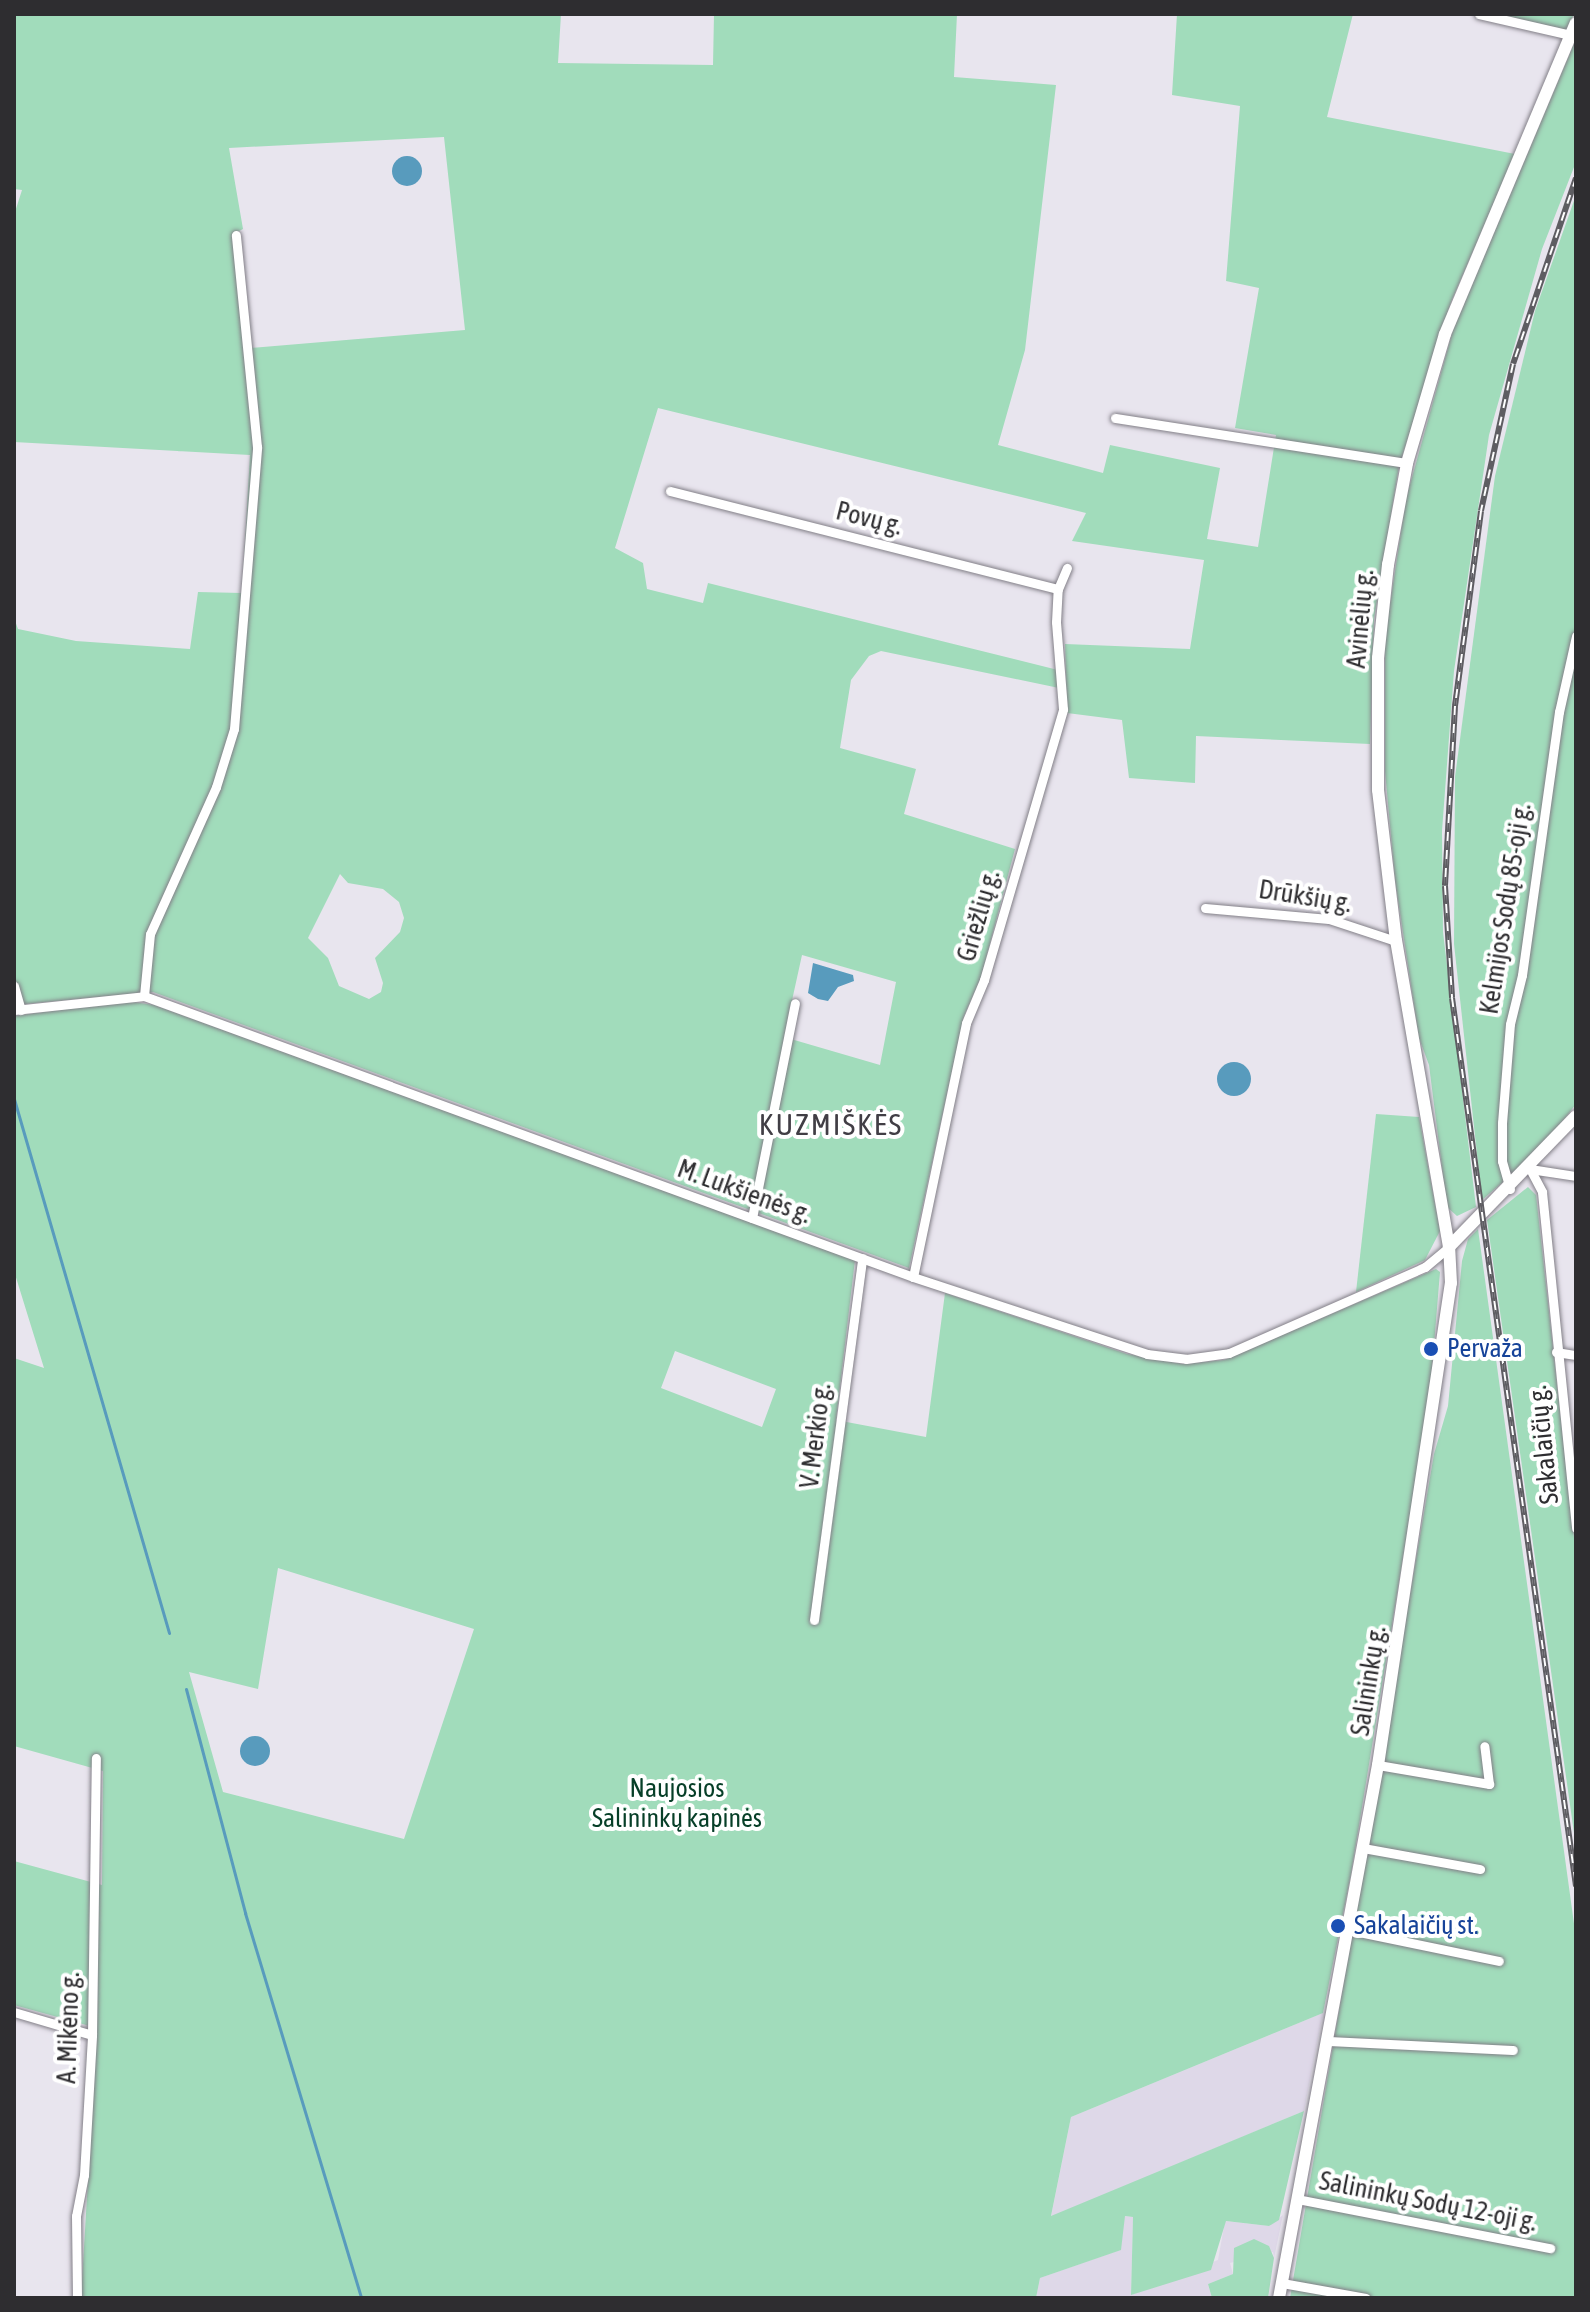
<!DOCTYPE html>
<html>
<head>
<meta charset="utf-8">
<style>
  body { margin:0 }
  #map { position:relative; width:1590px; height:2312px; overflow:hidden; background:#e8e5ee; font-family:"Asap Condensed",sans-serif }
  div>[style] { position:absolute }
  .built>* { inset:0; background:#ded8e8 }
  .green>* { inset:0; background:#a1dcbb }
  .water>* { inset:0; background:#589bbd }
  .round { border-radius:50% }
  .stream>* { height:3px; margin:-1.5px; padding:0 1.5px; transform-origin:1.5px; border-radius:1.5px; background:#589bbd }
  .roads { filter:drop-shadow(0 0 2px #827f87) drop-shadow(0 0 2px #827f87) }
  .street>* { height:9px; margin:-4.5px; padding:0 4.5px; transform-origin:4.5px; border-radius:4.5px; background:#fff }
  .secondary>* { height:12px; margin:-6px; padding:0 6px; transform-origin:6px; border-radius:6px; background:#fff }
  .rail>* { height:6px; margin-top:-3px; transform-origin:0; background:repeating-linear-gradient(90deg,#fff 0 9px,#5e5d62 0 18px); box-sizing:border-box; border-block:2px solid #5e5d62 }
  .dots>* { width:22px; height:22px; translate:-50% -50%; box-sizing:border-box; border:4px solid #fff; border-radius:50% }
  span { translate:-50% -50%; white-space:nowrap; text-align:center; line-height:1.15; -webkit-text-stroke:8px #fff; paint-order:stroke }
  .street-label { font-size:26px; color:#2e2d30 }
  .transit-label { font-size:26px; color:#164399 }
  .left { translate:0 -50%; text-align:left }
  .park-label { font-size:26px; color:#073f28 }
  .quarter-label { font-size:30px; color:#413e45; letter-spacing:2px }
  .frame { position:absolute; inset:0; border:16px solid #2e2d30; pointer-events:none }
</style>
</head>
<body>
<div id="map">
  <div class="built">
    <i style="clip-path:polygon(1323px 2013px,1304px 2111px,1051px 2217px,1071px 2117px)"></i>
    <i style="clip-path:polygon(1283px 2215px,1274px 2258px,1273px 2252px,1230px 2263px,1233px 2274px,1208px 2284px,1212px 2298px,1036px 2298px,1040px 2278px,1120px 2250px,1124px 2216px,1133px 2217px,1131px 2295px,1218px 2260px,1225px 2221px,1269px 2226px)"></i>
  </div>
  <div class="green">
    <i style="clip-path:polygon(evenodd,14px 14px,561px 14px,558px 63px,713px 65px,714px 14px,957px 14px,954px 77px,1056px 85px,1025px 350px,998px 445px,1103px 473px,1110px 445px,1220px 468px,1207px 539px,1258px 547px,1276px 435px,1235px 428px,1259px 288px,1226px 281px,1240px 106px,1172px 95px,1177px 14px,1353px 14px,1327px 117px,1515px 154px,1451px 302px,1399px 466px,1374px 619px,1370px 744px,1196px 736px,1195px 783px,1129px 778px,1122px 720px,1067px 713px,1065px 644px,1190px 649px,1204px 560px,1072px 541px,1086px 513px,658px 408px,615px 548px,643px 563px,647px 589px,703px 603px,708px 583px,1058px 670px,1059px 688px,881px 651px,869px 656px,851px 680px,840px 748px,916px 769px,904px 814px,1015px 849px,981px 977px,964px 1016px,909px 1268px,153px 992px,14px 1005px,14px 618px,18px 629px,76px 641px,190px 649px,198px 592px,242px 593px,250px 455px,14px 442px,14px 215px,22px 190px,14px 189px,14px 14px,444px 137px,465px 330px,250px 348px,237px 232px,243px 229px,229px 148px,444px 137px,14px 14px,340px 874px,348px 883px,383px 889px,399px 902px,404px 918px,400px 932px,375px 958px,383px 983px,381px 992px,369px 999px,339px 986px,328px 958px,308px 938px,340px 874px,14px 14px,802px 955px,896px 982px,880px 1065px,784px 1037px,802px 955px)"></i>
    <i style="clip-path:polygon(1497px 14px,1574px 14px,1567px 30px)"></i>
    <i style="clip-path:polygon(1576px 39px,1576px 162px,1542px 249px,1489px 435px,1454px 671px,1442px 831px,1443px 932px,1476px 1207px,1457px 1216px,1447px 1207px,1429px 1065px,1419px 1038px,1395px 880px,1385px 771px,1385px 637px,1406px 499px,1453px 330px)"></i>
    <i style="clip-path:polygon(1576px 195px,1576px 1104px,1541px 1149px,1482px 1200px,1454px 944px,1455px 777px,1495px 476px,1535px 311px)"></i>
    <i style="clip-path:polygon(evenodd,126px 1001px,154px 1005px,855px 1260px,836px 1420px,926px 1437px,945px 1293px,1127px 1354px,1183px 1364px,1224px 1360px,1436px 1269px,1440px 1272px,1430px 1393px,1351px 1874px,1323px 2013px,1071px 2117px,1051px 2216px,1304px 2111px,1279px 2220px,1269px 2226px,1226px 2221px,1211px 2270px,1131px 2295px,1133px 2217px,1125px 2216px,1121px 2250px,1040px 2278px,1036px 2298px,81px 2298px,97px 2028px,14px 2005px,14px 1861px,102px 1885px,103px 1771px,14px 1746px,14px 1358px,44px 1368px,14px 1271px,14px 1016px,126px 1001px,675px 1351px,776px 1389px,762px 1427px,661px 1388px,675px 1351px,126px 1001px,278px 1568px,474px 1629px,404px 1839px,223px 1792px,189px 1672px,258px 1689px,278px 1568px)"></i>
    <i style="clip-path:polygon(1376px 1114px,1419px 1117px,1440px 1231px,1425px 1260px,1356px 1292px)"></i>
    <i style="clip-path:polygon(1528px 1187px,1536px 1195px,1576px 1555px,1576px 1847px,1487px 1220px)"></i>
    <i style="clip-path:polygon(1478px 1229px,1576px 1938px,1576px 2298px,1290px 2298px,1434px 1454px,1448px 1406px,1462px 1261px,1468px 1239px)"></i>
    <i style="clip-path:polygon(1254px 2239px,1269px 2246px,1274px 2258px,1268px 2298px,1212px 2298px,1208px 2284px,1233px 2274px,1234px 2248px)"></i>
  </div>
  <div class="water">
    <i class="round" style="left:392px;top:156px;width:30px;height:30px"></i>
    <i style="clip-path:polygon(813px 963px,853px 975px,854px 981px,838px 987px,828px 1001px,818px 999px,808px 993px)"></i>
    <i class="round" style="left:1217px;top:1062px;width:34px;height:34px"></i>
    <i class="round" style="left:240px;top:1736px;width:30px;height:30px"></i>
  </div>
  <div class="stream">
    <i style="left:14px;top:1099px;width:556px;rotate:73.81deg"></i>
    <i style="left:186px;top:1689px;width:232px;rotate:75.2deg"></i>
    <i style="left:245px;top:1913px;width:402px;rotate:73.2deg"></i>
  </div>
  <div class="roads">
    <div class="street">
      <i style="left:1479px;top:14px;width:94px;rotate:12.9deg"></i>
      <i style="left:1115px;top:418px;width:295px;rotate:8.8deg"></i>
      <i style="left:670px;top:491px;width:400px;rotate:14.2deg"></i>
      <i style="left:1205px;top:908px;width:124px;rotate:5.1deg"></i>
      <i style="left:1329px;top:919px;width:71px;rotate:18.2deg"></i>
      <i style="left:14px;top:986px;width:25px;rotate:74deg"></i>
      <i style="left:144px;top:996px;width:62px;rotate:-84.5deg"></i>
      <i style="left:150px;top:934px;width:161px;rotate:-65.8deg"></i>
      <i style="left:216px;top:787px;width:61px;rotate:-72.8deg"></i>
      <i style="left:234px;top:729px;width:283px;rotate:-85.3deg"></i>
      <i style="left:257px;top:447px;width:213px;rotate:-95.7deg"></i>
      <i style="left:14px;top:1010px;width:131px;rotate:-6.1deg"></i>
      <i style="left:144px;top:996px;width:819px;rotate:20.07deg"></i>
      <i style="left:913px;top:1277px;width:246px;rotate:18.2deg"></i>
      <i style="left:1147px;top:1354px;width:39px;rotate:7deg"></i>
      <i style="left:1186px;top:1359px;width:43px;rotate:-7.9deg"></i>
      <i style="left:1229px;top:1353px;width:214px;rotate:-23.7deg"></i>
      <i style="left:1425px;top:1267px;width:31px;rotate:-40deg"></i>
      <i style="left:1530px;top:1169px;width:26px;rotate:62deg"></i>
      <i style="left:1542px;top:1192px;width:338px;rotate:84.2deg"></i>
      <i style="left:1530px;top:1169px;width:47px;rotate:8.7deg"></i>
      <i style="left:1510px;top:1189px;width:29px;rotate:-106deg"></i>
      <i style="left:1502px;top:1161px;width:38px;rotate:-90deg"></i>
      <i style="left:1502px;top:1123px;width:99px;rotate:-85.4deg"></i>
      <i style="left:1510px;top:1024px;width:50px;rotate:-76.2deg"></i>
      <i style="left:1522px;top:975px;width:266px;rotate:-82deg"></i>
      <i style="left:1559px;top:712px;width:78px;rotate:-77.4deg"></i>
      <i style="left:752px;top:1218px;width:219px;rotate:-78.7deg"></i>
      <i style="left:913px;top:1277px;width:259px;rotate:-78.2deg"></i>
      <i style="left:966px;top:1023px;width:47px;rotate:-67.3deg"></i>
      <i style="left:984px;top:980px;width:282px;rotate:-73.7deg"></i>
      <i style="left:1063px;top:709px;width:87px;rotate:-94.6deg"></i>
      <i style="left:1056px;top:622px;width:33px;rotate:-87deg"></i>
      <i style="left:1058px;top:589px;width:23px;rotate:-67deg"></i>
      <i style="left:1556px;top:1352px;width:20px;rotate:9deg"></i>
      <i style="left:814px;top:1620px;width:365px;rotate:-82.4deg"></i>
      <i style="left:1378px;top:1765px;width:113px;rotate:9.7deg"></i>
      <i style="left:1489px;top:1784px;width:38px;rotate:-97deg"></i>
      <i style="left:1363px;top:1848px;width:119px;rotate:10.2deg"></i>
      <i style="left:1349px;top:1930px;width:153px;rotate:11.7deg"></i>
      <i style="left:14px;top:2012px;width:81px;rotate:16.4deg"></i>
      <i style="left:1328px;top:2041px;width:185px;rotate:2.8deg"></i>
      <i style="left:1297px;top:2199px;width:258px;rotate:11deg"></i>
      <i style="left:1282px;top:2283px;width:85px;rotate:10.1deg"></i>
      <i style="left:77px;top:2298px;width:82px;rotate:-90.7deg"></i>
      <i style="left:76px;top:2216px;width:42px;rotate:-79deg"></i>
      <i style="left:84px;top:2175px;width:140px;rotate:-86.7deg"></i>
      <i style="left:92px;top:2035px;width:277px;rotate:-89.2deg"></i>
    </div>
    <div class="secondary">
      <i style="left:1449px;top:1247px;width:182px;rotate:-45.9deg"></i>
      <i style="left:1279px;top:2298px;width:542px;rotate:-79.48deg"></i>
      <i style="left:1378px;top:1765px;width:487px;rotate:-81.4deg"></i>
      <i style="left:1451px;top:1283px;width:36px;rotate:-93deg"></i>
      <i style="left:1449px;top:1247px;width:311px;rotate:-99.8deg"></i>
      <i style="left:1396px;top:941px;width:152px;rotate:-96.8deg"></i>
      <i style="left:1378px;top:790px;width:132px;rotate:-90deg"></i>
      <i style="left:1378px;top:658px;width:94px;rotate:-83.9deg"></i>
      <i style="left:1388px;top:565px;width:104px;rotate:-79.4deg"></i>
      <i style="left:1407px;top:463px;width:134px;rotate:-73.6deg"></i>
      <i style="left:1445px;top:334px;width:337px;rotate:-67.2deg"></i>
    </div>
  </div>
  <div class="rail">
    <i style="left:1576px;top:178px;width:196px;rotate:108.7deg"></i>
    <i style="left:1513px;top:364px;width:150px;rotate:102.3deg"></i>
    <i style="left:1481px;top:511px;width:197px;rotate:97.6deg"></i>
    <i style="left:1455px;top:706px;width:180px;rotate:93.2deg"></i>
    <i style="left:1445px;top:886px;width:112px;rotate:86.4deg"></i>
    <i style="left:1452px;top:998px;width:897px;rotate:82.05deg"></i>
  </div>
  <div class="dots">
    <i style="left:1431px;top:1349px;background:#1a4fb4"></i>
    <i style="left:1338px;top:1926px;background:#1a4fb4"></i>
  </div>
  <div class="street-label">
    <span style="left:869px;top:519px;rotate:14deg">Povų g.</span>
    <span style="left:1361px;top:619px;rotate:-85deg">Avinėlių g.</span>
    <span style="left:1305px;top:897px;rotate:9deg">Drūkšių g.</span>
    <span style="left:1506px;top:909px;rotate:-81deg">Kelmijos Sodų 85-oji g.</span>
    <span style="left:979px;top:916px;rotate:-74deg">Griežlių g.</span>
    <span style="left:744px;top:1192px;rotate:20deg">M. Lukšienės g.</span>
    <span style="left:816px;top:1436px;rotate:-83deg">V. Merkio g.</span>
    <span style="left:1544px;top:1445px;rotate:-96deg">Sakalaičių g.</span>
    <span style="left:1369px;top:1681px;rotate:-81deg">Salininkų g.</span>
    <span style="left:69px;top:2028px;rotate:-88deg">A. Mikėno g.</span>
    <span style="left:1428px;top:2202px;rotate:11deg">Salininkų Sodų 12-oji g.</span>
  </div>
  <div class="transit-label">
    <span class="left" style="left:1447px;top:1349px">Pervaža</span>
    <span class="left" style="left:1354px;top:1926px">Sakalaičių st.</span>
  </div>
  <div class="park-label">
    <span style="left:677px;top:1804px">Naujosios<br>Salininkų kapinės</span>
  </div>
  <div class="quarter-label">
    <span style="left:831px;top:1124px">KUZMIŠKĖS</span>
  </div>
  <div class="frame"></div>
</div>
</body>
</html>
